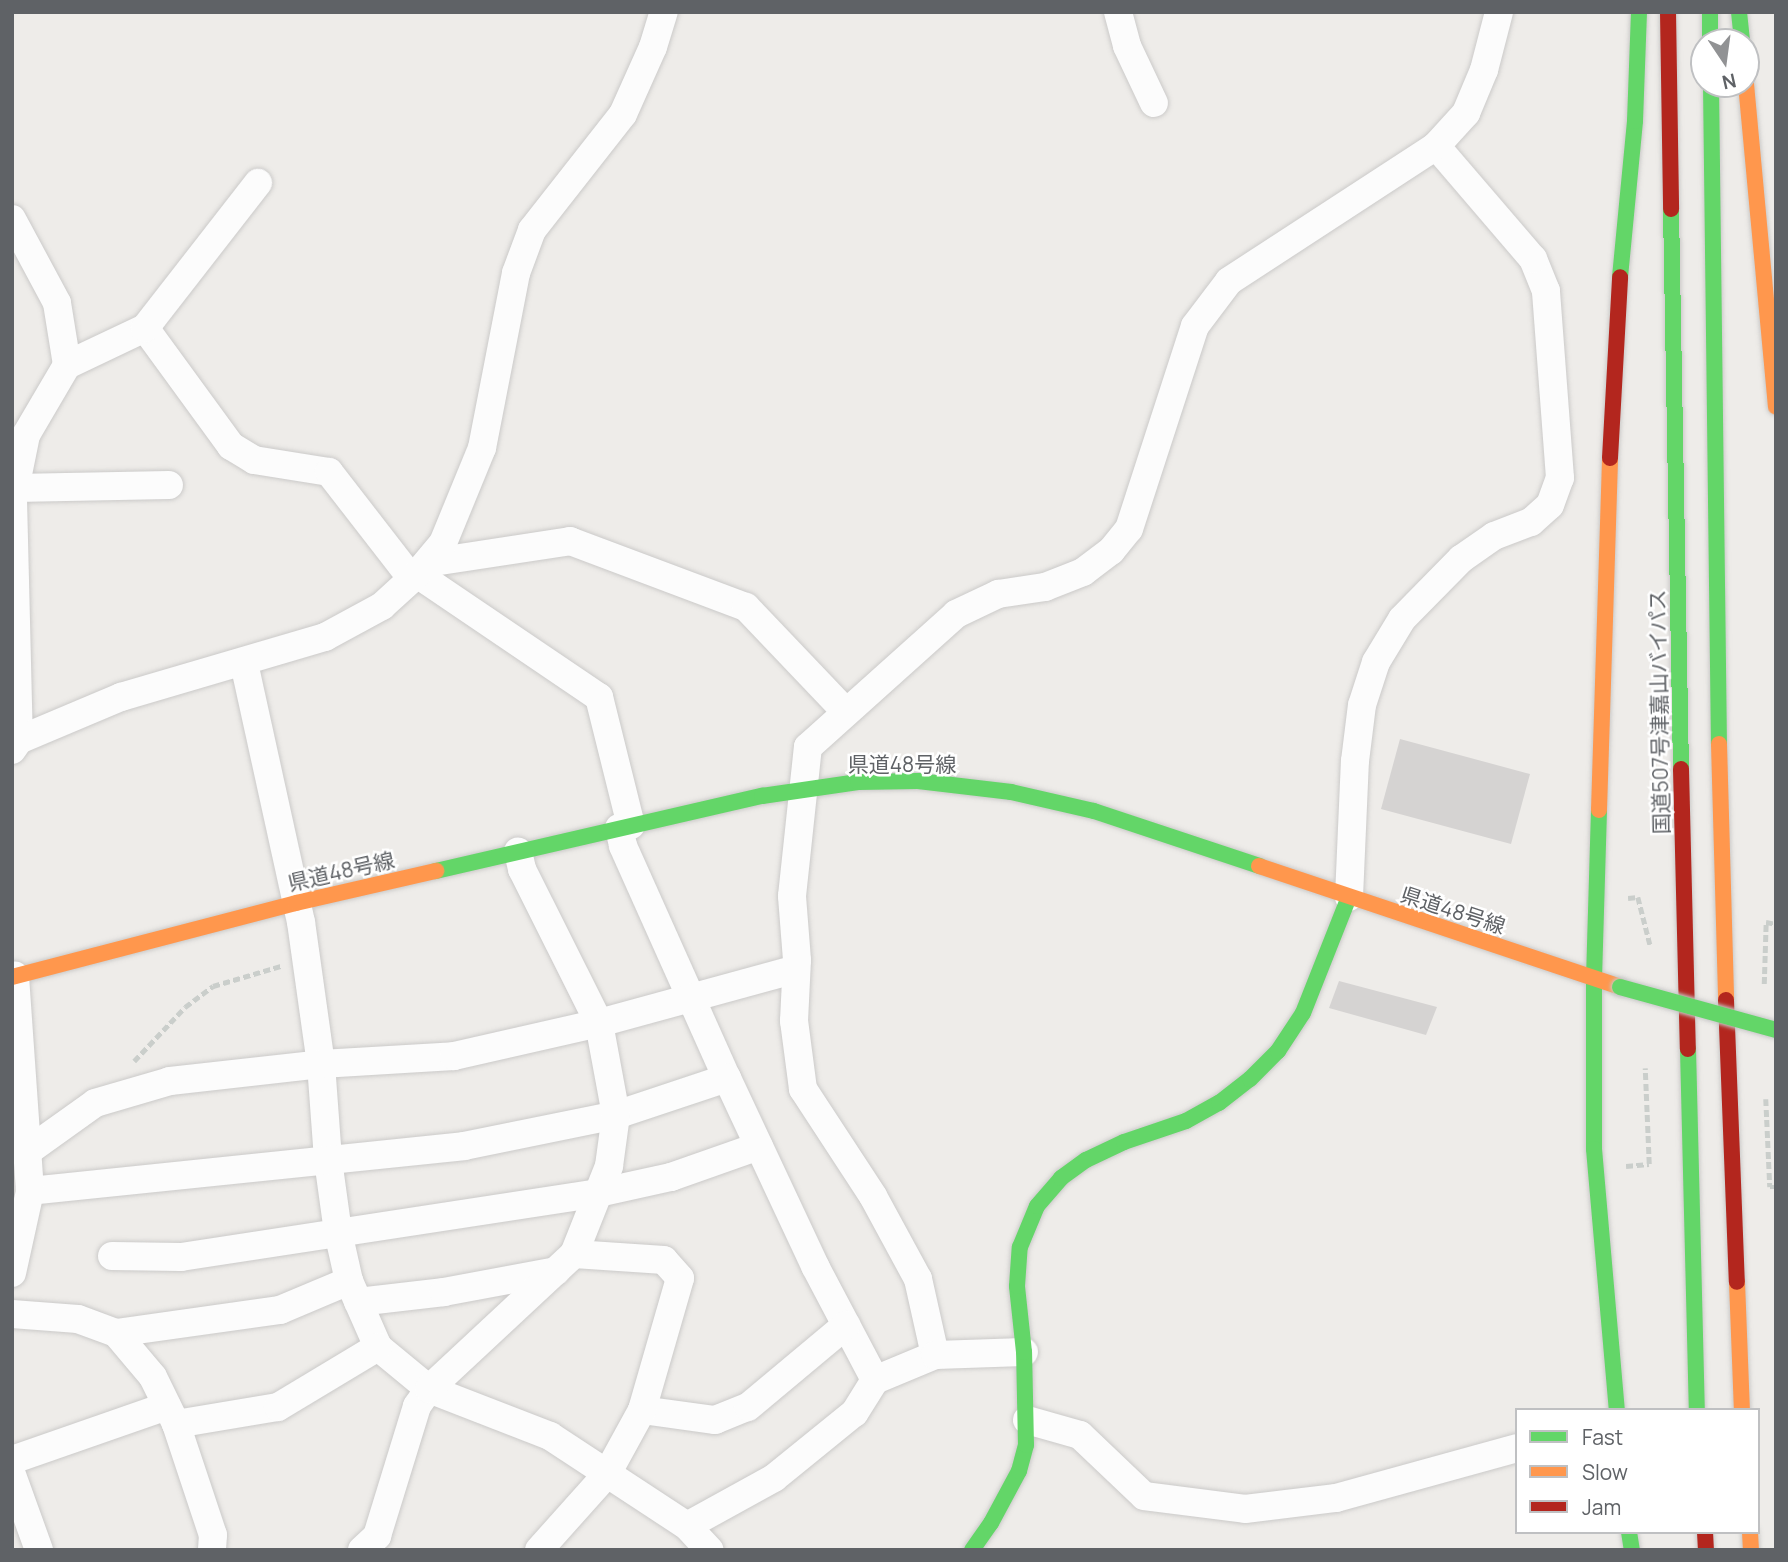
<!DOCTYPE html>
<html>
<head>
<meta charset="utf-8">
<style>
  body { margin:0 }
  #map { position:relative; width:1788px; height:1562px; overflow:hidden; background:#eeece9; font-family:Manrope,"Noto Sans JP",sans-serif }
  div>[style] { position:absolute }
  .building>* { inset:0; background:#d5d3d2 }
  .path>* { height:4.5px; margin-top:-2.25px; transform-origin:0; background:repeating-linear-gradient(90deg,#cacecb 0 7px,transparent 0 10.5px) }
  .roads { filter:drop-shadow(0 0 2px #cbcac9) drop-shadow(0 0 2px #cbcac9) }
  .street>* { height:28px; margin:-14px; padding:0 14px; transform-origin:14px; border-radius:14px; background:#fcfcfc }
  .fast>* { height:16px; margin:-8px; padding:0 8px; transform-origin:8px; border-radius:8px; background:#63d668 }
  .slow>* { height:16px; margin:-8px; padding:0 8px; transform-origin:8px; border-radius:8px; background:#ff974d }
  .jam>* { height:16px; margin:-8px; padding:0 8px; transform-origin:8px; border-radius:8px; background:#b3261e }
  .bridges { filter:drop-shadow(0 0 2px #c8c8c8) drop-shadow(0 0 2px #c8c8c8) }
  .fast-bridge>* { height:16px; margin:-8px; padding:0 8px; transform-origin:8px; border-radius:8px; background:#63d668 }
  span { translate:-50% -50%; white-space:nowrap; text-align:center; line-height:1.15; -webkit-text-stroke:5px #fff; paint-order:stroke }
  .street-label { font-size:21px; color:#5f6266 }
  .frame { position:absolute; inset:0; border:14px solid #5f6266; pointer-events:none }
  .legend { position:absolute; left:1515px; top:1408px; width:245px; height:126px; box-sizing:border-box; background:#fff; border:2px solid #bfc0c2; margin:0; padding:9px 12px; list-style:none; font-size:21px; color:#5f6266 }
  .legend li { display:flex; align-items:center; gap:14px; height:35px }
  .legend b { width:35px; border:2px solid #bfc0c2 }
  .north { position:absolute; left:1690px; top:28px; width:70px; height:70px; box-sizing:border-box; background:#fff; border:2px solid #bfc0c2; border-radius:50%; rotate:167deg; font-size:19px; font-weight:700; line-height:28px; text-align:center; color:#5f6266 }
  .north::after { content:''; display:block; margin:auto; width:24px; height:32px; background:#919294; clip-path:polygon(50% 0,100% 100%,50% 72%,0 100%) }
</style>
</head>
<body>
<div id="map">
  <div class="building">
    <i style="clip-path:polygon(1400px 739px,1530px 774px,1511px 844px,1381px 809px)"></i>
    <i style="clip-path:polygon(1339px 981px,1437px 1007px,1426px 1035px,1329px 1008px)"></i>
  </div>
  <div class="path">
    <i style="left:1628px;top:898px;width:10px;rotate:-6deg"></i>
    <i style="left:1638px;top:897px;width:49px;rotate:75.7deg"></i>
    <i style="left:1764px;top:984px;width:62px;rotate:-88.2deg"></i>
    <i style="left:1766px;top:922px;width:10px;rotate:11deg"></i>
    <i style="left:134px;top:1061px;width:74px;rotate:-46.6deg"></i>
    <i style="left:185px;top:1007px;width:35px;rotate:-37deg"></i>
    <i style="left:213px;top:986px;width:71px;rotate:-16.4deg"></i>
    <i style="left:1766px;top:1099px;width:88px;rotate:87.4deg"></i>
    <i style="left:1770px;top:1187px;width:6px"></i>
    <i style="left:1626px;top:1166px;width:23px;rotate:-5deg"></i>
    <i style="left:1649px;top:1164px;width:96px;rotate:-92.4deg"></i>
  </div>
  <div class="roads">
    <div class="street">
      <i style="left:1118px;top:12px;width:35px;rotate:75deg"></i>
      <i style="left:1127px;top:46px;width:63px;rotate:64.7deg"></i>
      <i style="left:12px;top:219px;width:95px;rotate:61.8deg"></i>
      <i style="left:57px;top:303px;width:63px;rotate:80.8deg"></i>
      <i style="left:67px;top:365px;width:81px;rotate:120.4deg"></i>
      <i style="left:26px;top:435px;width:65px;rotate:101.5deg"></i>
      <i style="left:13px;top:499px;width:241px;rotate:88.6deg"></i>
      <i style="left:145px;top:328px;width:146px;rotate:53.9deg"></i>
      <i style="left:231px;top:446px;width:27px;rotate:31deg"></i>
      <i style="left:254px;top:460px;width:76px;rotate:9.1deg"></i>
      <i style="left:329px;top:472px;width:135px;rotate:52.2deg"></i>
      <i style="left:67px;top:365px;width:86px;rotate:-25.4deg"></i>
      <i style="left:145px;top:328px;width:184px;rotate:-52.1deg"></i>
      <i style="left:15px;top:488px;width:154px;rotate:-1.1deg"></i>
      <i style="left:427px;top:563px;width:145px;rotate:-8.7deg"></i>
      <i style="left:570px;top:541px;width:188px;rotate:20.6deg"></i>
      <i style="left:746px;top:607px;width:145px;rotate:46.4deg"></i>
      <i style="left:417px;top:574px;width:220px;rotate:34.1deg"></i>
      <i style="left:599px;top:697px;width:132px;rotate:76deg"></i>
      <i style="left:244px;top:663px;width:265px;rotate:77.6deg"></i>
      <i style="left:301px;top:922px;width:143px;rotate:82deg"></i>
      <i style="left:321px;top:1064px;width:96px;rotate:85.8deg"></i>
      <i style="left:328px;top:1160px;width:73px;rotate:82.1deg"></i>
      <i style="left:338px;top:1232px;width:50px;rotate:77.3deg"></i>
      <i style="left:349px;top:1281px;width:72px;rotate:66.3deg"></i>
      <i style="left:378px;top:1347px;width:66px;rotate:39.5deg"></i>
      <i style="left:429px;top:1389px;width:130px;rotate:21.2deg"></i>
      <i style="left:550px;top:1436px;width:164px;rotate:33.3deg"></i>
      <i style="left:687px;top:1526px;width:33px;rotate:47deg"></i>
      <i style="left:12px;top:750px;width:12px;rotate:-55deg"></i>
      <i style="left:19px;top:740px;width:111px;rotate:-22.9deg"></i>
      <i style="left:121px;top:697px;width:213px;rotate:-16.4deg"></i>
      <i style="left:325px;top:637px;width:65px;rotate:-28.5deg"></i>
      <i style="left:382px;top:606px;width:47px;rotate:-42.4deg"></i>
      <i style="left:417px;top:574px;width:40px;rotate:-50deg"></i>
      <i style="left:443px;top:543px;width:103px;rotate:-67.7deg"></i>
      <i style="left:482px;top:448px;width:178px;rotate:-79deg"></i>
      <i style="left:516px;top:273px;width:46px;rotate:-69.6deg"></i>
      <i style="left:532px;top:230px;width:147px;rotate:-51.9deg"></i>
      <i style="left:623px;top:114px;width:73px;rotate:-65.9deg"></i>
      <i style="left:653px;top:47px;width:37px;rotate:-73deg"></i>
      <i style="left:619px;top:828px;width:18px;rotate:77deg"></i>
      <i style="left:623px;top:846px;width:254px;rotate:65.9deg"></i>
      <i style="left:727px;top:1078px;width:208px;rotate:64.9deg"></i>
      <i style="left:815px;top:1266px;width:129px;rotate:62.2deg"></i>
      <i style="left:875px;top:1380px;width:39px;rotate:122deg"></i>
      <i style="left:854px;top:1413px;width:103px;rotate:140.9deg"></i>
      <i style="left:774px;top:1478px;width:99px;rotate:151.1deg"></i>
      <i style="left:1349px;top:897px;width:136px;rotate:-87.5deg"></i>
      <i style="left:1355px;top:761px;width:56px;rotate:-82.9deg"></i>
      <i style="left:1362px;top:705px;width:45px;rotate:-72deg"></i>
      <i style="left:1376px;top:662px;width:50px;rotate:-58.8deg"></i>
      <i style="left:1402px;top:619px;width:84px;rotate:-45.5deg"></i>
      <i style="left:1461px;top:559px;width:40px;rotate:-34.9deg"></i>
      <i style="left:1494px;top:536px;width:40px;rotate:-21deg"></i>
      <i style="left:1531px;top:522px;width:25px;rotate:-42deg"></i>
      <i style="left:1550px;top:505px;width:29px;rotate:-70deg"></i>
      <i style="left:1560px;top:478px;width:188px;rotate:-94.3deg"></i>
      <i style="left:1546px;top:291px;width:35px;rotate:-112deg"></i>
      <i style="left:1533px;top:259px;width:149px;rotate:-130.6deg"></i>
      <i style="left:28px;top:1151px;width:82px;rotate:-35.6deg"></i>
      <i style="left:95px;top:1103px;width:78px;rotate:-16.3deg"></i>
      <i style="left:170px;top:1081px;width:152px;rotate:-6.4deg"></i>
      <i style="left:321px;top:1064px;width:133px;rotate:-3.4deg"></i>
      <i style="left:454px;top:1056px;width:149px;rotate:-12.8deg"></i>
      <i style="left:599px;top:1023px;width:204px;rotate:-15.3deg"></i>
      <i style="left:30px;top:1191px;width:436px;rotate:-5.9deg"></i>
      <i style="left:464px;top:1146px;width:155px;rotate:-11.5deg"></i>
      <i style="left:616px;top:1115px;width:117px;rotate:-18.4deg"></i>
      <i style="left:112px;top:1256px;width:69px;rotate:0.8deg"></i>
      <i style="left:181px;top:1257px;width:422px;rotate:-8.7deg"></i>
      <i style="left:598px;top:1193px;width:75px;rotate:-12.4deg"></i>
      <i style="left:671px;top:1177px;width:93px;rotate:-19.4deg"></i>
      <i style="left:12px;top:1273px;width:84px;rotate:-77.6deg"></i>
      <i style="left:30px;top:1191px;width:216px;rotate:-94deg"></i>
      <i style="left:358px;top:1302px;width:87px;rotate:-6.6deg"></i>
      <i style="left:444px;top:1292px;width:114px;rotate:-10.6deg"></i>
      <i style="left:12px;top:1314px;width:66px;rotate:4.3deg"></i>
      <i style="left:78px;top:1319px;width:40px;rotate:20.2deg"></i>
      <i style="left:116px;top:1333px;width:166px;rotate:-8deg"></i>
      <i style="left:280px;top:1310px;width:75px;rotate:-22.8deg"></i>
      <i style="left:116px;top:1333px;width:57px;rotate:49.9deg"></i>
      <i style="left:153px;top:1377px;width:52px;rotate:63.9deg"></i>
      <i style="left:176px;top:1424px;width:117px;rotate:71.6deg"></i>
      <i style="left:213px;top:1535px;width:15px;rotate:94deg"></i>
      <i style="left:935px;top:1355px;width:78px;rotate:-102.6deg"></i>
      <i style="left:918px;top:1279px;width:94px;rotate:-118.5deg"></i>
      <i style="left:873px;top:1196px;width:128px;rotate:-123.2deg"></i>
      <i style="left:803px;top:1089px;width:69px;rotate:-97.5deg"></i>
      <i style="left:794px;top:1021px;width:61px;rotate:-87.2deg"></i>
      <i style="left:797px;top:960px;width:64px;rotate:-94.5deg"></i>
      <i style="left:792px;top:896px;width:150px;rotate:-83.9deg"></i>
      <i style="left:808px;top:747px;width:199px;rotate:-41.9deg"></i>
      <i style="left:956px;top:614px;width:47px;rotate:-25.5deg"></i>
      <i style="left:998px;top:594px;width:48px;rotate:-8.5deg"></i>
      <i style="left:1045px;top:587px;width:41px;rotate:-21.5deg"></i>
      <i style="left:1083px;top:572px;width:35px;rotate:-37deg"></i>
      <i style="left:1111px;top:551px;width:28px;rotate:-51deg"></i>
      <i style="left:1129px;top:529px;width:213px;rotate:-72deg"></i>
      <i style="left:1195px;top:326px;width:56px;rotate:-52.9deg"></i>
      <i style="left:1229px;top:281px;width:247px;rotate:-33.1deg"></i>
      <i style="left:1436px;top:146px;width:45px;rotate:-47.7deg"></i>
      <i style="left:1466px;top:113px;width:47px;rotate:-67.3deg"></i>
      <i style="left:1484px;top:70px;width:60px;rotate:-75.5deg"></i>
      <i style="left:875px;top:1380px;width:65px;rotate:-22.6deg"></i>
      <i style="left:935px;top:1355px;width:89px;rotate:-1.9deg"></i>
      <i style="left:642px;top:1410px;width:74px;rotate:7.8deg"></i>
      <i style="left:715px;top:1420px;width:35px;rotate:-22deg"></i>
      <i style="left:748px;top:1407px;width:128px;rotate:-39.9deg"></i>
      <i style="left:1027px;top:1420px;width:55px;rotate:15.8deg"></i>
      <i style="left:1080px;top:1435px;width:88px;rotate:43.6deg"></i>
      <i style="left:1144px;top:1496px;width:102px;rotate:7.3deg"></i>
      <i style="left:1245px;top:1509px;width:92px;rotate:-6.9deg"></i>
      <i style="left:1336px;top:1498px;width:188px;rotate:-15.4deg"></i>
      <i style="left:176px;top:1424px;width:103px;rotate:-9.5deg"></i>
      <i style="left:278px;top:1407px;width:117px;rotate:-31deg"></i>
      <i style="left:12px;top:1460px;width:164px;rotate:-19.2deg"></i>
      <i style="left:12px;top:1475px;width:80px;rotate:70.2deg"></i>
      <i style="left:362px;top:1550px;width:21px;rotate:-43deg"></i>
      <i style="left:377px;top:1536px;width:136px;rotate:-72.9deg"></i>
      <i style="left:417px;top:1406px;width:21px;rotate:-55deg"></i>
      <i style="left:429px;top:1389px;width:198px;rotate:-43deg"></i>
      <i style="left:574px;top:1254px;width:95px;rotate:-68.3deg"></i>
      <i style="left:609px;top:1166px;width:51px;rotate:-82.2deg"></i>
      <i style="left:616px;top:1115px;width:94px;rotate:-100.5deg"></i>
      <i style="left:599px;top:1023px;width:172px;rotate:-116.6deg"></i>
      <i style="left:522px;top:869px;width:18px;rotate:-103deg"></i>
      <i style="left:539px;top:1550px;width:102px;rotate:-48.2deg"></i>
      <i style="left:607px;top:1474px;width:73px;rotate:-61.3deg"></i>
      <i style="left:642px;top:1410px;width:137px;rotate:-73.9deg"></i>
      <i style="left:680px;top:1278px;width:24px;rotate:-132deg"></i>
      <i style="left:664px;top:1260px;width:90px;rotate:-176.2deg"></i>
    </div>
    <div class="fast">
      <i style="left:1710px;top:12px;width:30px;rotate:90deg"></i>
      <i style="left:1739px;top:12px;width:30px;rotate:84deg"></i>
      <i style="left:1711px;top:84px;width:660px;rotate:89.31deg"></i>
      <i style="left:1671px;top:209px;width:560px;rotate:88.98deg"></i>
      <i style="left:1620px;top:277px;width:157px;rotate:-84.5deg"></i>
      <i style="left:1635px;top:121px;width:109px;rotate:-87.9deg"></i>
      <i style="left:1599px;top:810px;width:170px;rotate:91.7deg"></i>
      <i style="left:1594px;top:980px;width:169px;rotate:90deg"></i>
      <i style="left:1594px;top:1149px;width:262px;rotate:85deg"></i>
      <i style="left:436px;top:871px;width:335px;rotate:-13deg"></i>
      <i style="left:762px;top:796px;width:97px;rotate:-8.3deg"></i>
      <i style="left:858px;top:782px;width:60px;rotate:-1deg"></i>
      <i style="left:918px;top:781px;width:94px;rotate:6.7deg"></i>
      <i style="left:1011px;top:792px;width:85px;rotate:12.9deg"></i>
      <i style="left:1094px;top:811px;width:174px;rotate:18.4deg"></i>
      <i style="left:1688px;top:1049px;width:361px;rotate:88.6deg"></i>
      <i style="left:1629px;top:1532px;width:18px;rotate:81deg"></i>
      <i style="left:972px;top:1550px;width:33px;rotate:-55deg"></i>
      <i style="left:991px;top:1523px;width:59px;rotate:-61.7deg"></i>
      <i style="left:1019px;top:1471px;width:27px;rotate:-75deg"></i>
      <i style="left:1026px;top:1445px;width:93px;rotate:-91.2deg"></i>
      <i style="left:1024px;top:1352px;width:66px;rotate:-96.1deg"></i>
      <i style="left:1017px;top:1286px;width:39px;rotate:-86deg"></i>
      <i style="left:1020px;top:1247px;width:44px;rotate:-67.5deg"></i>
      <i style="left:1037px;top:1206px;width:37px;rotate:-49deg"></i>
      <i style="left:1061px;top:1178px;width:31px;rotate:-36deg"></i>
      <i style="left:1086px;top:1160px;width:42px;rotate:-25.3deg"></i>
      <i style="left:1124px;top:1142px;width:65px;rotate:-18.7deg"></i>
      <i style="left:1186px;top:1121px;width:38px;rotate:-29deg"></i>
      <i style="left:1219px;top:1103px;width:39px;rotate:-38deg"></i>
      <i style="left:1250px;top:1079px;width:40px;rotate:-45deg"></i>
      <i style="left:1278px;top:1051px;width:45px;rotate:-56.7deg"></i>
      <i style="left:1303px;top:1013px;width:125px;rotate:-68.4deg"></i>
    </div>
    <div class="slow">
      <i style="left:1746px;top:84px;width:324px;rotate:84.7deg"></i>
      <i style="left:1719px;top:744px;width:256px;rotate:88.4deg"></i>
      <i style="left:1599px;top:810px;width:352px;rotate:-88.2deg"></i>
      <i style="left:1259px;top:866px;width:381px;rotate:18.5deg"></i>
      <i style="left:12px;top:977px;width:293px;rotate:-14.6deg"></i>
      <i style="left:296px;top:903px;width:144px;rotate:-12.9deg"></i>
      <i style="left:1737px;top:1282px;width:128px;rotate:87.8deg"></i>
      <i style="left:1750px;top:1532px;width:18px;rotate:87deg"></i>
    </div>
    <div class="jam">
      <i style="left:1668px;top:12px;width:197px;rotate:89.1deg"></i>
      <i style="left:1610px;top:458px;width:181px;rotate:-86.8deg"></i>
      <i style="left:1681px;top:769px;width:280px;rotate:88.6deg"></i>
      <i style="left:1726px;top:1000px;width:282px;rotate:87.8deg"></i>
      <i style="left:1705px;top:1532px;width:18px;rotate:87deg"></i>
    </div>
  </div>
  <div class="bridges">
    <div class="fast-bridge">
      <i style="left:1620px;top:987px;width:162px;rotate:15.4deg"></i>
    </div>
  </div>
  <div class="street-label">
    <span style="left:1659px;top:712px;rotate:-91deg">国道507号津嘉山バイパス</span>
    <span style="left:902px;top:764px">県道48号線</span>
    <span style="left:341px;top:871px;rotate:-13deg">県道48号線</span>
    <span style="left:1453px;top:910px;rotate:18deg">県道48号線</span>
  </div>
  <div class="frame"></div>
  <ul class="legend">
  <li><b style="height:9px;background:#63d668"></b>Fast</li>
  <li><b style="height:9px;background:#ff974d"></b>Slow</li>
  <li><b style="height:9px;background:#b3261e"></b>Jam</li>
  </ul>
  <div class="north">N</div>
</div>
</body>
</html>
